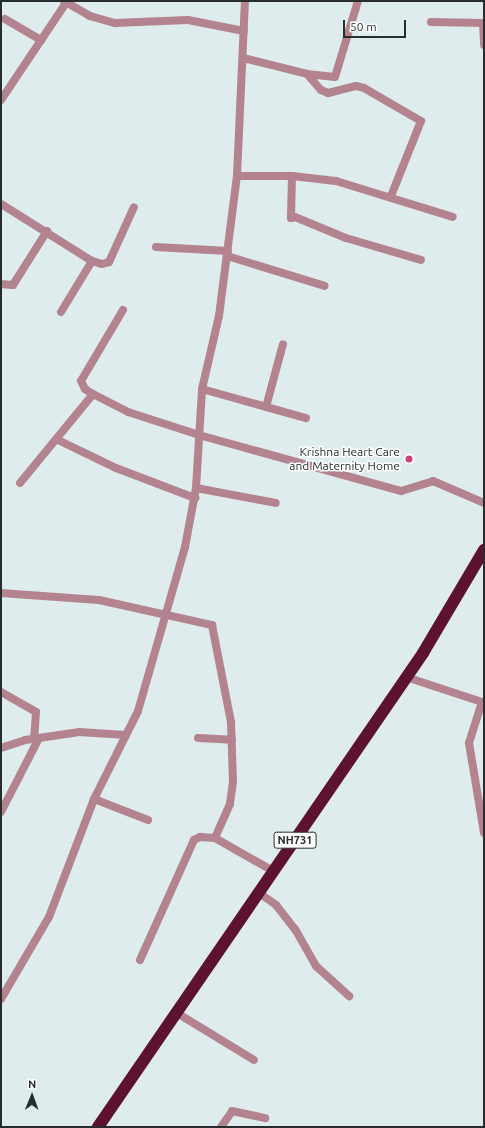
<!DOCTYPE html>
<html>
<head>
<meta charset="utf-8">
<style>
  body { margin:0 }
  #map { position:relative; width:485px; height:1128px; overflow:hidden; background:#dfeced; font-family:Ubuntu,sans-serif }
  div>[style] { position:absolute }
  .street>* { height:8px; margin:-4px; padding:0 4px; transform-origin:4px; border-radius:4px; background:#b3838f }
  .highway>* { height:12px; margin:-6px; padding:0 6px; transform-origin:6px; border-radius:6px; background:#5d1330 }
  .dots>* { width:11px; height:11px; translate:-50% -50%; box-sizing:border-box; border:2px solid #fff; border-radius:50% }
  span { translate:-50% -50%; white-space:nowrap; text-align:center; line-height:1.15; -webkit-text-stroke:3px #fff; paint-order:stroke }
  .shield-label span { padding:1px 3px; background:#fff; border:1px solid; border-radius:3px; -webkit-text-stroke-width:0 }
  .shield-label { font-size:11px; color:#272c2d; font-weight:700 }
  .poi-label { font-size:12px; color:#272c2d }
  .right { translate:-100% -50%; text-align:right }
  .frame { position:absolute; inset:0; border:2px solid #272c2d; pointer-events:none }
  .north { position:absolute; left:12px; top:1076px; width:40px; height:40px; -webkit-text-stroke:3px #fff; paint-order:stroke; rotate:1deg; font-size:11px; font-weight:700; line-height:16px; text-align:center; color:#272c2d }
  .north::after { content:''; display:block; margin:auto; width:14px; height:18px; background:#272c2d; clip-path:polygon(50% 0,100% 100%,50% 72%,0 100%) }
  .scale { position:absolute; left:343px; top:20px; width:63px; height:18px; box-sizing:border-box; border:2px solid #272c2d; border-top:0; padding-left:5px; font-size:12px; line-height:14px; white-space:nowrap; color:#272c2d; -webkit-text-stroke:3px #fff; paint-order:stroke }
</style>
</head>
<body>
<div id="map">
  <div class="street">
    <i style="left:64px;top:1px;width:30px;rotate:30deg"></i>
    <i style="left:90px;top:16px;width:26px;rotate:16deg"></i>
    <i style="left:115px;top:23px;width:73px;rotate:-2.4deg"></i>
    <i style="left:188px;top:20px;width:57px;rotate:11.1deg"></i>
    <i style="left:5px;top:19px;width:42px;rotate:30.3deg"></i>
    <i style="left:431px;top:22px;width:53px;rotate:1.1deg"></i>
    <i style="left:483px;top:23px;width:22px;rotate:87deg"></i>
    <i style="left:243px;top:58px;width:66px;rotate:14deg"></i>
    <i style="left:307px;top:74px;width:28px;rotate:6deg"></i>
    <i style="left:335px;top:77px;width:79px;rotate:-73.2deg"></i>
    <i style="left:307px;top:74px;width:21px;rotate:49deg"></i>
    <i style="left:321px;top:90px;width:8px;rotate:23deg"></i>
    <i style="left:328px;top:93px;width:29px;rotate:-14deg"></i>
    <i style="left:356px;top:86px;width:8px;rotate:14deg"></i>
    <i style="left:364px;top:88px;width:66px;rotate:30.1deg"></i>
    <i style="left:421px;top:121px;width:81px;rotate:111.8deg"></i>
    <i style="left:1px;top:100px;width:117px;rotate:-56.2deg"></i>
    <i style="left:237px;top:176px;width:55px"></i>
    <i style="left:292px;top:176px;width:44px;rotate:6.5deg"></i>
    <i style="left:336px;top:181px;width:122px;rotate:17.1deg"></i>
    <i style="left:292px;top:176px;width:42px;rotate:91.4deg"></i>
    <i style="left:291px;top:218px;width:4px;rotate:-14deg"></i>
    <i style="left:295px;top:217px;width:55px;rotate:22.4deg"></i>
    <i style="left:346px;top:238px;width:78px;rotate:16.3deg"></i>
    <i style="left:1px;top:204px;width:107px;rotate:32.1deg"></i>
    <i style="left:92px;top:261px;width:10px;rotate:17deg"></i>
    <i style="left:102px;top:264px;width:7px;rotate:-16deg"></i>
    <i style="left:109px;top:262px;width:60px;rotate:-65.6deg"></i>
    <i style="left:156px;top:247px;width:72px;rotate:3.2deg"></i>
    <i style="left:227px;top:256px;width:102px;rotate:17deg"></i>
    <i style="left:1px;top:284px;width:12px;rotate:5deg"></i>
    <i style="left:13px;top:285px;width:64px;rotate:-57.8deg"></i>
    <i style="left:123px;top:310px;width:82px;rotate:120.6deg"></i>
    <i style="left:81px;top:381px;width:9px;rotate:63deg"></i>
    <i style="left:85px;top:389px;width:9px;rotate:32deg"></i>
    <i style="left:93px;top:394px;width:39px;rotate:27deg"></i>
    <i style="left:128px;top:412px;width:75px;rotate:17.9deg"></i>
    <i style="left:199px;top:435px;width:210px;rotate:15.5deg"></i>
    <i style="left:401px;top:491px;width:34px;rotate:-17deg"></i>
    <i style="left:433px;top:481px;width:56px;rotate:23.3deg"></i>
    <i style="left:61px;top:312px;width:60px;rotate:-58.7deg"></i>
    <i style="left:202px;top:389px;width:108px;rotate:15.6deg"></i>
    <i style="left:266px;top:407px;width:65px;rotate:-74.9deg"></i>
    <i style="left:58px;top:440px;width:64px;rotate:25.8deg"></i>
    <i style="left:116px;top:468px;width:85px;rotate:20.8deg"></i>
    <i style="left:20px;top:483px;width:115px;rotate:-50.6deg"></i>
    <i style="left:196px;top:488px;width:81px;rotate:10.6deg"></i>
    <i style="left:1px;top:593px;width:98px;rotate:4.1deg"></i>
    <i style="left:99px;top:600px;width:116px;rotate:12.5deg"></i>
    <i style="left:212px;top:625px;width:99px;rotate:78.9deg"></i>
    <i style="left:231px;top:722px;width:60px;rotate:88.1deg"></i>
    <i style="left:233px;top:782px;width:22px;rotate:98deg"></i>
    <i style="left:230px;top:804px;width:37px;rotate:114deg"></i>
    <i style="left:406px;top:677px;width:80px;rotate:18.2deg"></i>
    <i style="left:482px;top:702px;width:43px;rotate:107.6deg"></i>
    <i style="left:469px;top:743px;width:91px;rotate:80.5deg"></i>
    <i style="left:1px;top:692px;width:40px;rotate:29.7deg"></i>
    <i style="left:36px;top:712px;width:26px;rotate:94deg"></i>
    <i style="left:198px;top:738px;width:34px;rotate:3deg"></i>
    <i style="left:1px;top:748px;width:25px;rotate:-18deg"></i>
    <i style="left:25px;top:740px;width:55px;rotate:-8.4deg"></i>
    <i style="left:79px;top:732px;width:47px;rotate:3.7deg"></i>
    <i style="left:94px;top:799px;width:58px;rotate:21.3deg"></i>
    <i style="left:1px;top:812px;width:83px;rotate:-62.8deg"></i>
    <i style="left:259px;top:893px;width:21px;rotate:35deg"></i>
    <i style="left:276px;top:905px;width:31px;rotate:52deg"></i>
    <i style="left:295px;top:929px;width:43px;rotate:60.4deg"></i>
    <i style="left:316px;top:966px;width:45px;rotate:42.3deg"></i>
    <i style="left:140px;top:960px;width:132px;rotate:-65.8deg"></i>
    <i style="left:194px;top:840px;width:7px;rotate:-27deg"></i>
    <i style="left:200px;top:837px;width:15px;rotate:4deg"></i>
    <i style="left:215px;top:838px;width:67px;rotate:29.6deg"></i>
    <i style="left:1px;top:999px;width:95px;rotate:-59.7deg"></i>
    <i style="left:49px;top:917px;width:126px;rotate:-69.1deg"></i>
    <i style="left:94px;top:799px;width:98px;rotate:-63.4deg"></i>
    <i style="left:138px;top:711px;width:171px;rotate:-74deg"></i>
    <i style="left:185px;top:547px;width:60px;rotate:-79.4deg"></i>
    <i style="left:196px;top:488px;width:99px;rotate:-86.5deg"></i>
    <i style="left:202px;top:389px;width:75px;rotate:-76.9deg"></i>
    <i style="left:219px;top:316px;width:141px;rotate:-82.7deg"></i>
    <i style="left:237px;top:176px;width:175px;rotate:-87.4deg"></i>
    <i style="left:177px;top:1013px;width:90px;rotate:31.4deg"></i>
    <i style="left:221px;top:1127px;width:19px;rotate:-55deg"></i>
    <i style="left:232px;top:1111px;width:34px;rotate:12deg"></i>
  </div>
  <div class="highway">
    <i style="left:98px;top:1127px;width:575px;rotate:-55.56deg"></i>
    <i style="left:423px;top:653px;width:120px;rotate:-59.4deg"></i>
  </div>
  <div class="dots">
    <i style="left:409px;top:459px;background:#cb3f73"></i>
  </div>
  <div class="shield-label">
    <span style="left:295px;top:840px">NH731</span>
  </div>
  <div class="poi-label">
    <span class="right" style="left:400px;top:459px">Krishna Heart Care<br>and Maternity Home</span>
  </div>
  <div class="frame"></div>
  <div class="north">N</div>
  <div class="scale">50 m</div>
</div>
</body>
</html>
